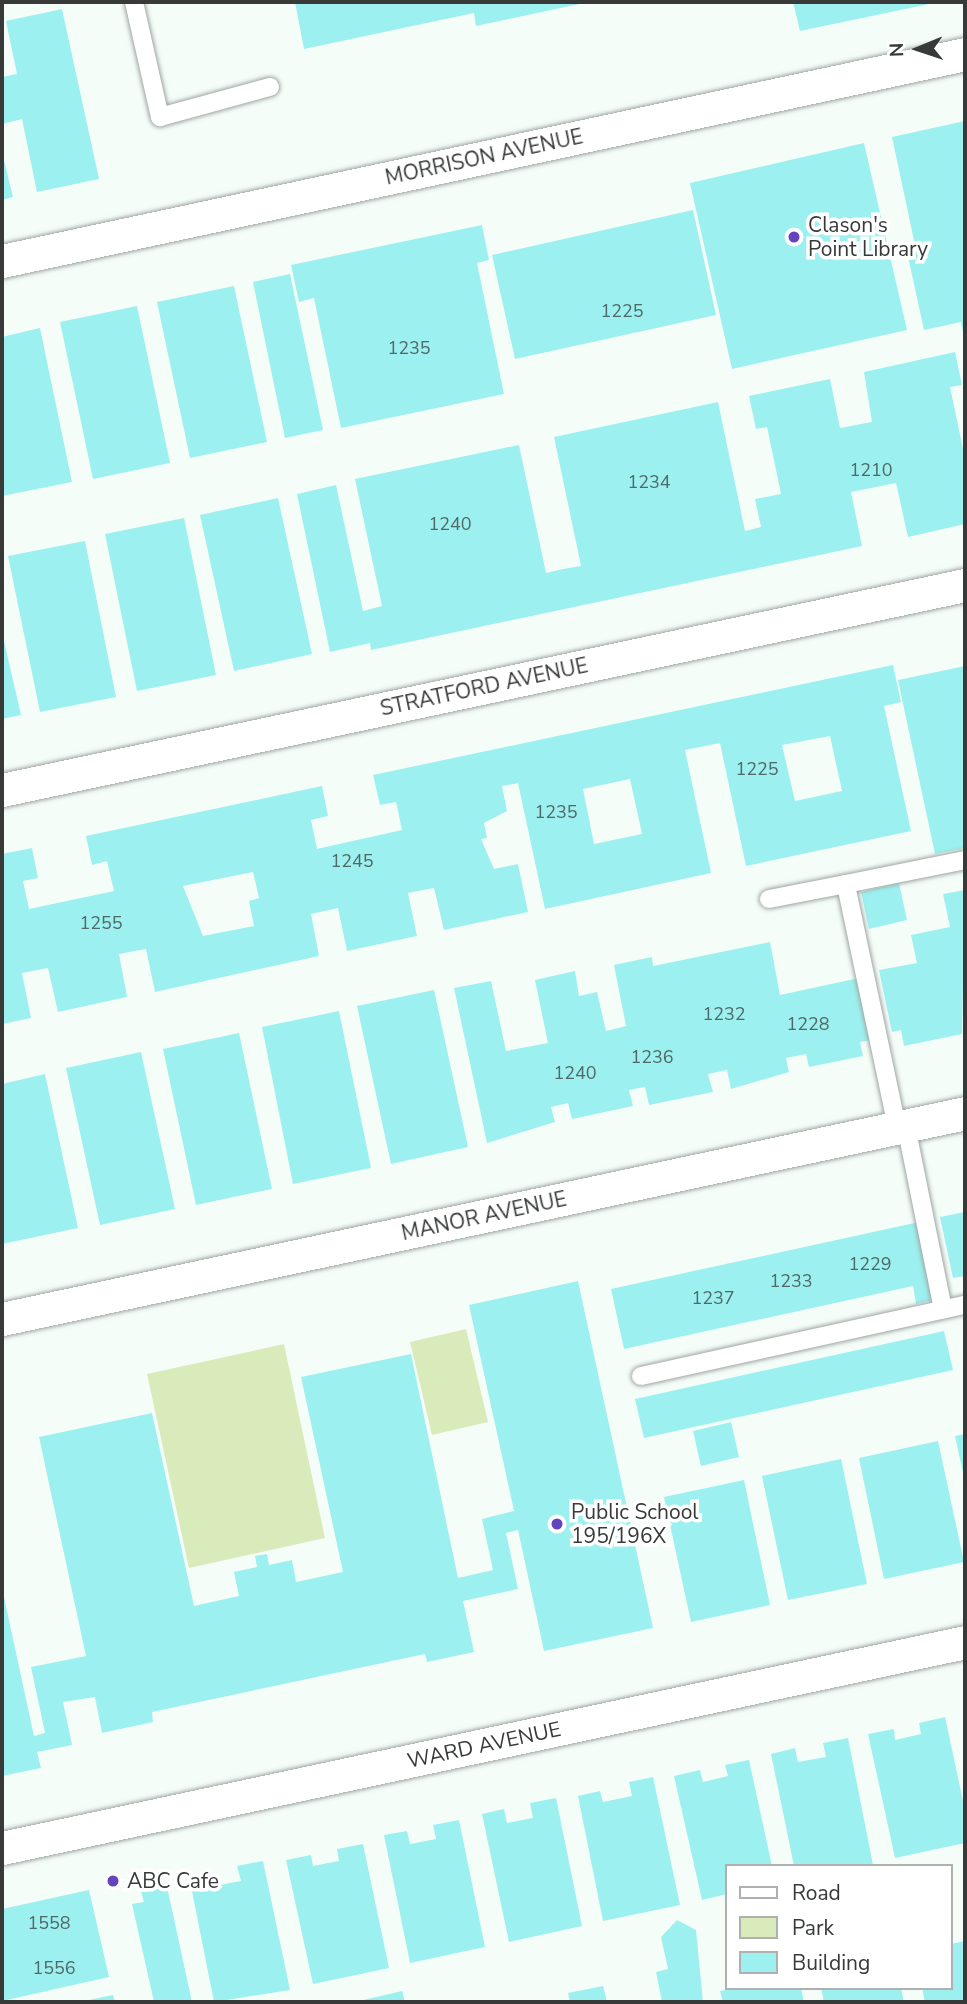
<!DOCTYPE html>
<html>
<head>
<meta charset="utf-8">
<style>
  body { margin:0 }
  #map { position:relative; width:967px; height:2004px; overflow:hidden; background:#f5fdf9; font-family:"Nunito Sans",sans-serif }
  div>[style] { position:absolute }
  .green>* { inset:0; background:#daebbb }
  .building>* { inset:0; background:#9cf1f0 }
  .roads { filter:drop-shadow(0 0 2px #9fa6a3) drop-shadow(0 0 2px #9fa6a3) }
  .lane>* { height:18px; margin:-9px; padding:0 9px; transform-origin:9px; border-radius:9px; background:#fff }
  .street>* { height:33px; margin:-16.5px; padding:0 16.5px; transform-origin:16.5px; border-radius:16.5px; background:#fff }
  .dots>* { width:19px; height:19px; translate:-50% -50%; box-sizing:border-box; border:4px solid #fff; border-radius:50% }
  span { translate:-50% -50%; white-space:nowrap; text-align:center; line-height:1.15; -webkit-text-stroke:7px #fff; paint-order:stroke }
  .number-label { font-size:18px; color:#506867 }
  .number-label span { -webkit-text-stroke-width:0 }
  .street-label { font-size:21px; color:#373a39 }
  .poi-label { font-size:21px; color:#373a39 }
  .left { translate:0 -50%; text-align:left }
  .frame { position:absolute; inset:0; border:4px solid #373a39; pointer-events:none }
  .legend { position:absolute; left:725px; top:1864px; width:228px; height:126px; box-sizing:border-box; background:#fff; border:2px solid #afb0b0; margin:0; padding:9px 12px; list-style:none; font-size:21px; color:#373a39 }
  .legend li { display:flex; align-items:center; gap:14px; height:35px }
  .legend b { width:35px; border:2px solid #afb0b0 }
  .north { position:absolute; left:883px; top:14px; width:70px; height:70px; -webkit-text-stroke:5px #fff; paint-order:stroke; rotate:268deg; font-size:19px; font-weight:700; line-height:28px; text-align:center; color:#373a39 }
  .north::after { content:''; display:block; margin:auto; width:24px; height:32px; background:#373a39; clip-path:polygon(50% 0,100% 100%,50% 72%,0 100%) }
</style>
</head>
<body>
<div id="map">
  <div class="green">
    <i style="clip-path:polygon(466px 1329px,488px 1422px,432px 1435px,410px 1342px)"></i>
    <i style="clip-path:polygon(284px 1344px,325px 1538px,189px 1568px,147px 1374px)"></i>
  </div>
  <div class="building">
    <i style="clip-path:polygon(295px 2px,584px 2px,584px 3px,476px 26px,474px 13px,304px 49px)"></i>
    <i style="clip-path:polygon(793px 2px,934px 2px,934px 3px,800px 31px)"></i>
    <i style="clip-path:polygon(62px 9px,99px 179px,37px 192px,22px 119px,2px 124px,2px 77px,17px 74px,6px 21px)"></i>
    <i style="clip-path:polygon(965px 121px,965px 337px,964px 337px,961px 322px,924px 330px,907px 252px,916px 250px,892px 137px)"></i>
    <i style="clip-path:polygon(864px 143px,907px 330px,732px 369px,690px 183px)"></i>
    <i style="clip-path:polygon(2px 152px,13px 197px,2px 200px)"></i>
    <i style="clip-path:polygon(693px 210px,716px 315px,515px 359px,492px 255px)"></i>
    <i style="clip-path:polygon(482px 225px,489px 260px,477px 263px,504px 394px,341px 428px,314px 298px,299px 302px,291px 265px)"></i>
    <i style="clip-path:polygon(290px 274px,323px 430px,285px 438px,253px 282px)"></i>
    <i style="clip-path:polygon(234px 286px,267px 442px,190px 458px,157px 302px)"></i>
    <i style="clip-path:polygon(137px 306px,170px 463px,93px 479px,60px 322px)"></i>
    <i style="clip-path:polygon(40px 328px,72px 482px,2px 496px,2px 337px)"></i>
    <i style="clip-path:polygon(955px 352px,962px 385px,950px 387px,965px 458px,965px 524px,908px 537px,896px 483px,851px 492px,862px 546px,371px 650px,370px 643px,330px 652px,297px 494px,336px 485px,363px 611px,382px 606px,355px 479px,519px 445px,546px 573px,563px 569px,581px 566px,554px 437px,718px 402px,745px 531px,761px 527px,755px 499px,781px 494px,767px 427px,756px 429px,749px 396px,830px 379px,840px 428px,872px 422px,864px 372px)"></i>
    <i style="clip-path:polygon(278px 498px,312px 654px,234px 671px,200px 515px)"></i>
    <i style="clip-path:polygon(184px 518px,216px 675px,137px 691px,105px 534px)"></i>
    <i style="clip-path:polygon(85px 541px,116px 697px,40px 712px,8px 556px)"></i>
    <i style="clip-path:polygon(2px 632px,21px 715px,2px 719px)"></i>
    <i style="clip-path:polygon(evenodd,893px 665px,901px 702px,884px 706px,911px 831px,746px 866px,720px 743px,685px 750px,711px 873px,545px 909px,518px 783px,502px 786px,507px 811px,484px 823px,487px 838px,481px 839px,494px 869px,518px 864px,528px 912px,444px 930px,434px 888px,408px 893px,417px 936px,347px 951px,338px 908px,311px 914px,319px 956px,155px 992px,146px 949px,119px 954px,127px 997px,58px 1012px,48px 968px,22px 973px,31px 1018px,2px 1024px,2px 854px,32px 848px,38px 878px,23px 881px,29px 909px,114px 891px,107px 861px,92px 865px,86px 836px,322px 786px,328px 816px,311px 820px,317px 849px,402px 830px,396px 802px,380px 805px,373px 775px,893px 665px,830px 736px,842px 791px,795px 801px,782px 745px,830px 736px,893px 665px,630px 779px,642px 834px,594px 844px,583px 789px,630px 779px,893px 665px,253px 872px,259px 898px,249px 901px,254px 926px,203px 936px,183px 886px,253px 872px)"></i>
    <i style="clip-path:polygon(965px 666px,965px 848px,935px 854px,898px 680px)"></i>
    <i style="clip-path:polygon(899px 883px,907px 920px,869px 929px,861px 892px)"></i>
    <i style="clip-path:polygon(965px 890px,962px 1034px,904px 1046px,901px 1030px,892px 1032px,879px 970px,917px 963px,911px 935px,950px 927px,943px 894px)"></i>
    <i style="clip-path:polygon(770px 942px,780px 995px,859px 978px,872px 1040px,860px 1042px,863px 1056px,809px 1067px,806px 1054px,786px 1058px,789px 1072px,731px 1089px,727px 1070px,708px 1074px,713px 1092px,649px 1105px,645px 1087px,629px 1090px,633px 1106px,572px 1119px,568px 1103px,551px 1107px,555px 1122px,487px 1143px,454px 988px,491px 981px,506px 1051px,548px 1043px,535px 980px,575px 971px,579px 996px,597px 992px,606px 1031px,626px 1026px,614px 965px,652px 957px,653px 966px)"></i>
    <i style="clip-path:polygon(434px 990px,468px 1147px,391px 1164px,357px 1006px)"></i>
    <i style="clip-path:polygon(339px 1011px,371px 1168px,293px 1184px,262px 1027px)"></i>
    <i style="clip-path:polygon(239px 1033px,272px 1189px,196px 1205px,163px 1049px)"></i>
    <i style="clip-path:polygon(141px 1052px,175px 1209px,100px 1225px,66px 1068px)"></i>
    <i style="clip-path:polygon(45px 1074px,78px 1228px,2px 1244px,2px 1084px)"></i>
    <i style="clip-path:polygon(965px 1212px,965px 1276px,953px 1278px,940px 1217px)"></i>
    <i style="clip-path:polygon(919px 1222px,936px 1299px,916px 1304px,913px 1286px,624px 1349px,611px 1289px)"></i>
    <i style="clip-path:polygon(578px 1281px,653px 1628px,544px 1651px,518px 1530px,506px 1533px,518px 1589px,463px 1601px,474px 1652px,427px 1662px,425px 1654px,152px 1712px,153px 1722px,102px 1733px,95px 1697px,63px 1702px,72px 1745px,37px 1752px,41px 1768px,2px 1776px,2px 1588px,34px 1736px,45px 1733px,31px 1667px,86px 1656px,39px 1437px,152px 1413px,194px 1606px,239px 1596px,234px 1572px,257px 1567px,255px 1556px,267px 1554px,269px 1565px,292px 1560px,296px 1582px,343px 1572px,301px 1377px,411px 1354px,458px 1578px,493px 1570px,482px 1519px,514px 1511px,469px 1305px)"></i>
    <i style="clip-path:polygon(944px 1331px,953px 1370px,644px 1438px,635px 1399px)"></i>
    <i style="clip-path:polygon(731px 1422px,739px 1457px,701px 1466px,693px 1431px)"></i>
    <i style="clip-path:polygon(965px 1434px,965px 1477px,964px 1477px,955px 1436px)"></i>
    <i style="clip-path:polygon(938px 1441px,964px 1562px,884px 1579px,859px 1458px)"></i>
    <i style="clip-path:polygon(841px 1459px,867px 1584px,788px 1600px,762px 1476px)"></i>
    <i style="clip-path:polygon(744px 1480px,770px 1605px,691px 1622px,664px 1497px)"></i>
    <i style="clip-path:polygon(945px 1717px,965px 1810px,965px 1843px,895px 1858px,868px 1734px,894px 1729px,895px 1740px,921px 1734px,919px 1723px)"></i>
    <i style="clip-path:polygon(848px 1738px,873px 1865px,794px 1866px,771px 1754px,795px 1748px,798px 1762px,826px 1757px,823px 1743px)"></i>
    <i style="clip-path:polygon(749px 1760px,772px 1866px,727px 1866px,727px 1894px,702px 1900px,674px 1776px,700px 1770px,703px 1782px,728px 1776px,725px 1765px)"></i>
    <i style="clip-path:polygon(653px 1777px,680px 1905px,603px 1921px,578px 1796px,600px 1791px,603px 1802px,632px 1796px,629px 1782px)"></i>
    <i style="clip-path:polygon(556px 1798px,582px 1926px,509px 1942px,482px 1814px,504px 1809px,507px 1823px,533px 1818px,530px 1803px)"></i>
    <i style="clip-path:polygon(459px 1820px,485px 1947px,410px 1963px,384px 1835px,407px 1831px,410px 1844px,436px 1839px,433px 1825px)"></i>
    <i style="clip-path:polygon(363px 1844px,389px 1968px,313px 1984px,286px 1860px,311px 1855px,313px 1866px,328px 1863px,339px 1861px,337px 1849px)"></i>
    <i style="clip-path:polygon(263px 1861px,290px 1990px,214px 2002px,189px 1876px,212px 1872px,215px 1886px,230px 1883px,241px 1881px,237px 1866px)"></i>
    <i style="clip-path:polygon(166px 1882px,192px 2002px,154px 2002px,132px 1904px,144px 1902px,140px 1888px)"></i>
    <i style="clip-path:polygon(89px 1890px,109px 1977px,2px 2001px,2px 1909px)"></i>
    <i style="clip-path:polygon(677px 1920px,696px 1930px,703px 2002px,662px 2002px,656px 1972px,668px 1969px,661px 1937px)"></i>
    <i style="clip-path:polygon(965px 1941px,965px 2002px,925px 2002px,922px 1988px,951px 1988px,951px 1944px)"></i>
    <i style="clip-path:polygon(603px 1986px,607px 2002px,570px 2002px,568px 1993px)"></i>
    <i style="clip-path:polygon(736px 1988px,801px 1988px,804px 2002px,723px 2002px,720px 1991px)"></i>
    <i style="clip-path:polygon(821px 1988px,901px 1988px,904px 2002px,824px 2002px)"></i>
    <i style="clip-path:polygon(402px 1991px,405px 2002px,359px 2002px,359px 2001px)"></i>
    <i style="clip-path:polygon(113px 1995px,115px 2002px,85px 2002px,84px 2001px)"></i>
  </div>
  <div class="roads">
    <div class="lane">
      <i style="left:134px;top:2px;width:118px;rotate:77.3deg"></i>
      <i style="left:160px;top:117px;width:114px;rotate:-15.3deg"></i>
      <i style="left:769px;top:899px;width:78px;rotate:-11deg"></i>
      <i style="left:906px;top:1126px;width:187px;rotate:78.6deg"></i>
      <i style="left:897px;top:1127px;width:248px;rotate:-101.9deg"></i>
      <i style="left:846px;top:884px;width:121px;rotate:-11.4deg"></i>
      <i style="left:641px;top:1376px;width:332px;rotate:-12.4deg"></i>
    </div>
    <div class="street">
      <i style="left:2px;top:261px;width:985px;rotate:-12.13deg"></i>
      <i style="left:2px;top:790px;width:985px;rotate:-12.02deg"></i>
      <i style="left:2px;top:1319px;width:985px;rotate:-12.07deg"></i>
      <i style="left:2px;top:1848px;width:985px;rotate:-12.07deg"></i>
    </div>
  </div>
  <div class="dots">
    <i style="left:794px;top:237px;background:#6244bd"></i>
    <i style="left:557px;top:1524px;background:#6244bd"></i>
    <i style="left:113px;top:1881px;background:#6244bd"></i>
  </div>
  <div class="number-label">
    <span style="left:622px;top:311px">1225</span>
    <span style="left:409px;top:348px">1235</span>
    <span style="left:871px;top:470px">1210</span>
    <span style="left:649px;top:482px">1234</span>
    <span style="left:450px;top:524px">1240</span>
    <span style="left:757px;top:769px">1225</span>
    <span style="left:556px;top:812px">1235</span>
    <span style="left:352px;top:861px">1245</span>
    <span style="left:101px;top:923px">1255</span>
    <span style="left:724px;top:1014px">1232</span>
    <span style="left:808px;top:1024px">1228</span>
    <span style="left:652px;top:1057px">1236</span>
    <span style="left:575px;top:1073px">1240</span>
    <span style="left:870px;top:1264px">1229</span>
    <span style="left:791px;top:1281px">1233</span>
    <span style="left:713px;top:1298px">1237</span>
    <span style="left:49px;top:1923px">1558</span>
    <span style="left:54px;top:1968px">1556</span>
  </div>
  <div class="street-label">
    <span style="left:484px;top:157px;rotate:-12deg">MORRISON AVENUE</span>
    <span style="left:484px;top:687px;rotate:-12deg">STRATFORD AVENUE</span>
    <span style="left:484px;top:1216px;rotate:-12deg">MANOR AVENUE</span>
    <span style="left:484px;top:1745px;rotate:-12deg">WARD AVENUE</span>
  </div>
  <div class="poi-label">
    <span class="left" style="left:808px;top:237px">Clason's<br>Point Library</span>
    <span class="left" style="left:571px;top:1524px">Public School<br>195/196X</span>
    <span class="left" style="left:127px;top:1881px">ABC Cafe</span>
  </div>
  <div class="frame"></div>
  <ul class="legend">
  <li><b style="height:9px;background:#fff"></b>Road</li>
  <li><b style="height:19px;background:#daebbb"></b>Park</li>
  <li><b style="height:19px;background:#9cf1f0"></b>Building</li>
  </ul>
  <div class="north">N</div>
</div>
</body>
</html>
